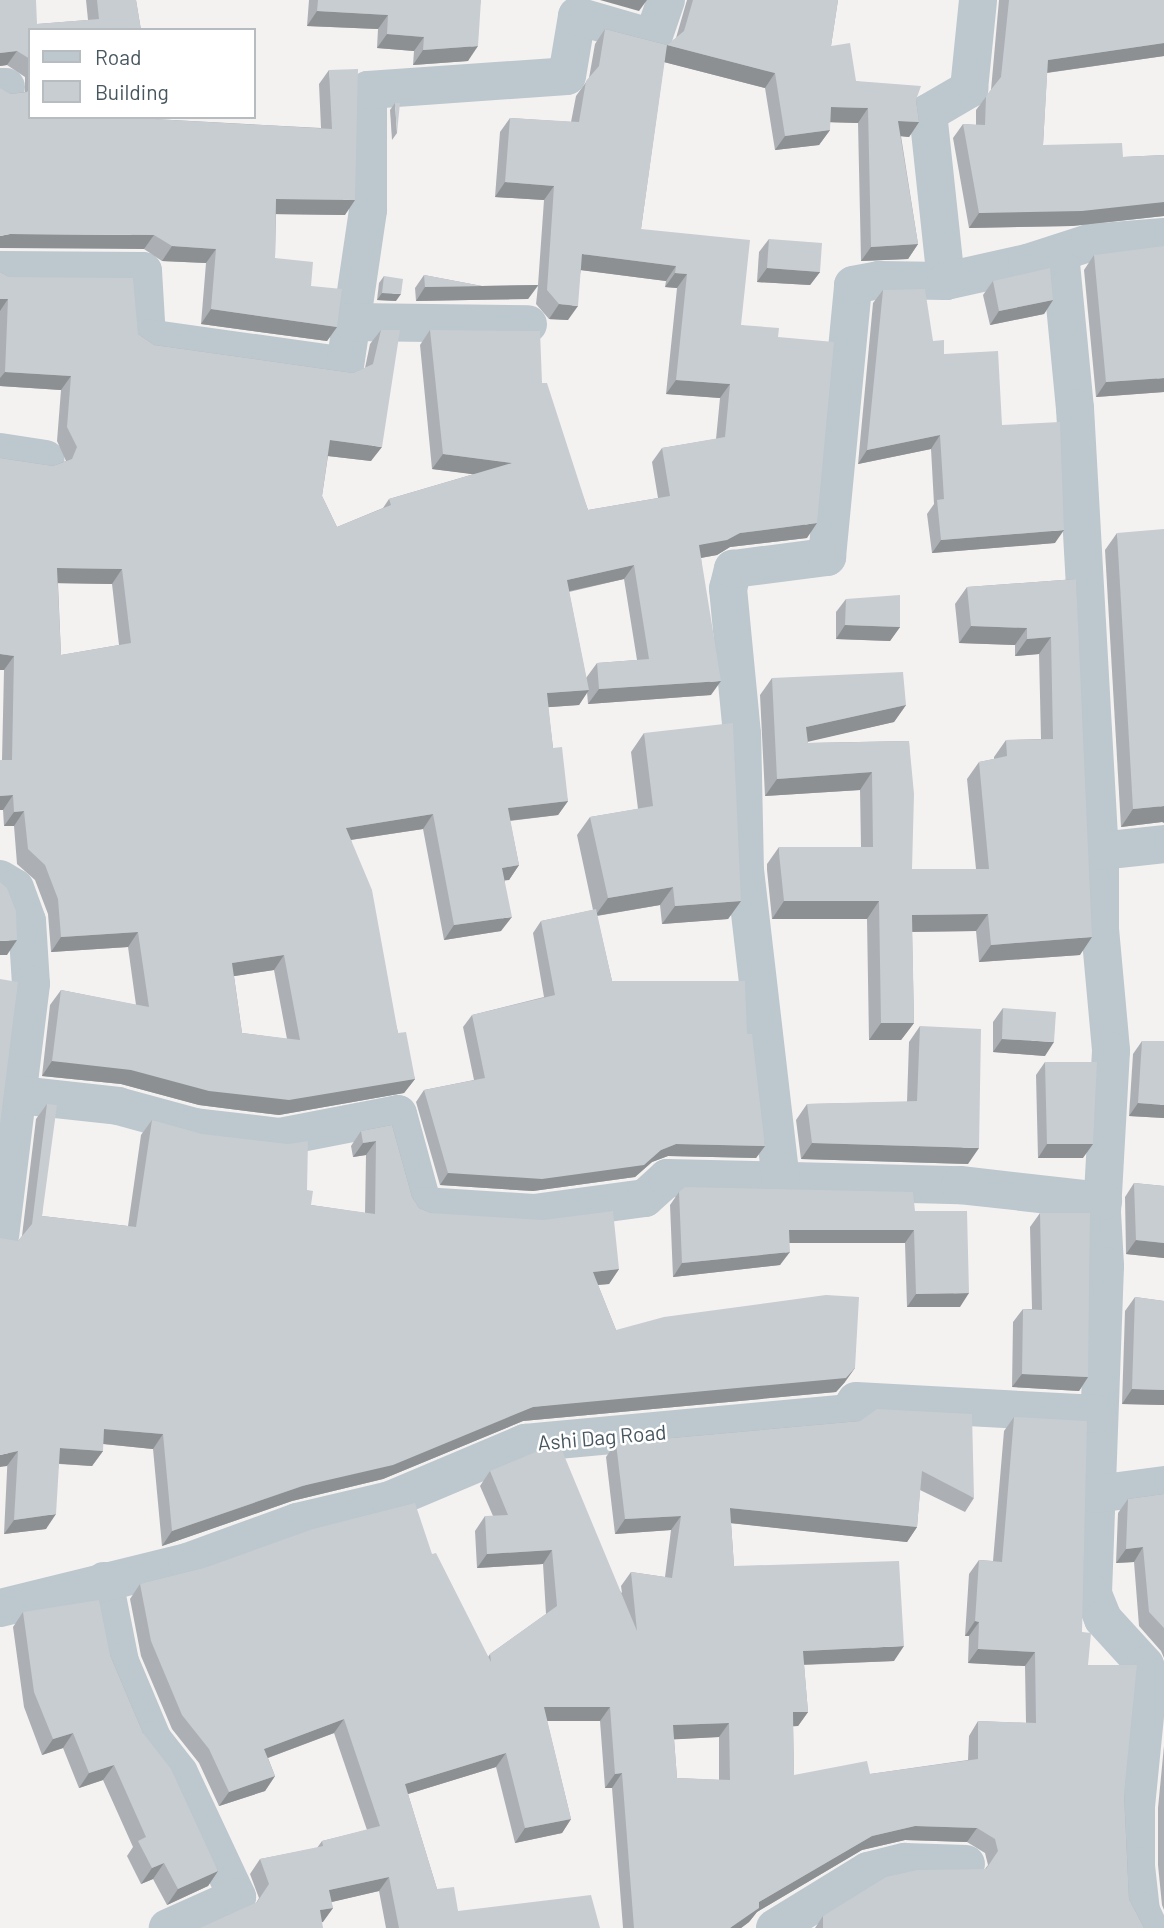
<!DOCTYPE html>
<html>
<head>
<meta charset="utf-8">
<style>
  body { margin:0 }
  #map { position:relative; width:1164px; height:1928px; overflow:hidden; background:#f4f1f1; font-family:Barlow,sans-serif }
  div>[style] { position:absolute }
  .minor>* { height:38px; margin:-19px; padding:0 19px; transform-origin:19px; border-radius:19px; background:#bcc7ce }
  .wall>* { inset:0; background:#acb0b4 }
  .shaded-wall>* { inset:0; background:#8c9092 }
  .building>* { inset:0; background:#c8cdd1 }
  span { translate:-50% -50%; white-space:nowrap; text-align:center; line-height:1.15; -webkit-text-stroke:5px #fff; paint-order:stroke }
  .street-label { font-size:21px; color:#48575f }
  .legend { position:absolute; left:28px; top:28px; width:228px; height:91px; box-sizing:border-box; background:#fff; border:2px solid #b6bcbf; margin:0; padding:9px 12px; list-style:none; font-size:21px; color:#48575f }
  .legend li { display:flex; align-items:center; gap:14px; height:35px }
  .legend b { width:35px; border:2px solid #b6bcbf }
</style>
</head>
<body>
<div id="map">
  <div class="minor">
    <i style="left:0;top:87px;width:6px"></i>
    <i style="left:1060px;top:253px;width:156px;rotate:84.5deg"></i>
    <i style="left:1075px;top:408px;width:444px;rotate:86.8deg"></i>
    <i style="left:1100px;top:851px;width:78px;rotate:90deg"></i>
    <i style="left:1100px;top:929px;width:122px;rotate:84.8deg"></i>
    <i style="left:1111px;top:1051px;width:161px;rotate:93.2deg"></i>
    <i style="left:1102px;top:1212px;width:54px;rotate:86.8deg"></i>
    <i style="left:1105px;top:1266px;width:328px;rotate:92.1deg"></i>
    <i style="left:1093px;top:1594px;width:27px;rotate:68deg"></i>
    <i style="left:1103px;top:1619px;width:62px;rotate:47.6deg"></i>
    <i style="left:1145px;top:1665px;width:12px;rotate:70deg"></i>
    <i style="left:1149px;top:1676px;width:132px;rotate:95.7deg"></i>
    <i style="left:1136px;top:1807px;width:59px;rotate:90deg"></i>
    <i style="left:1136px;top:1866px;width:45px;rotate:83.7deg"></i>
    <i style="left:1141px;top:1911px;width:19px;rotate:65deg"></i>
    <i style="left:0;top:270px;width:143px;rotate:0.4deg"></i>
    <i style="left:143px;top:271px;width:67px;rotate:86.6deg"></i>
    <i style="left:147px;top:338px;width:200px;rotate:8deg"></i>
    <i style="left:345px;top:366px;width:158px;rotate:-81.6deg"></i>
    <i style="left:368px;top:210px;width:120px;rotate:-90deg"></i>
    <i style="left:368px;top:90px;width:199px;rotate:-4deg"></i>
    <i style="left:567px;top:76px;width:61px;rotate:-80.5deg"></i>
    <i style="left:577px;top:16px;width:79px;rotate:16.1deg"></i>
    <i style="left:653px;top:38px;width:40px;rotate:-71.1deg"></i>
    <i style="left:946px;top:281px;width:169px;rotate:-96.1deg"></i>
    <i style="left:928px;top:113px;width:48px;rotate:-30.3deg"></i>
    <i style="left:969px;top:89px;width:89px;rotate:-84.2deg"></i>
    <i style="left:352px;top:322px;width:176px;rotate:0.7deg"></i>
    <i style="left:0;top:452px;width:46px;rotate:8.8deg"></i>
    <i style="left:1100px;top:851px;width:64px;rotate:-6.2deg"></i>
    <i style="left:0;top:879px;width:17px;rotate:31deg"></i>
    <i style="left:15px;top:888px;width:35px;rotate:70deg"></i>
    <i style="left:27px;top:921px;width:63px;rotate:86.4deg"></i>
    <i style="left:31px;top:984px;width:253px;rotate:97deg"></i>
    <i style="left:19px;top:1095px;width:100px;rotate:6.3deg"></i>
    <i style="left:118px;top:1106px;width:80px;rotate:15.3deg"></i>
    <i style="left:195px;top:1127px;width:86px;rotate:6.7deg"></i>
    <i style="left:280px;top:1137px;width:120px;rotate:-11deg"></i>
    <i style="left:398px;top:1114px;width:95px;rotate:74.8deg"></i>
    <i style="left:423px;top:1206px;width:111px;rotate:3.6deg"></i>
    <i style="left:534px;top:1213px;width:112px;rotate:-7.7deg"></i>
    <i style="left:645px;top:1198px;width:30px;rotate:-42deg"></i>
    <i style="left:667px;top:1178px;width:293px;rotate:1.4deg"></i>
    <i style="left:960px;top:1185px;width:144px;rotate:6.4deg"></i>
    <i style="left:781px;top:1181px;width:311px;rotate:-96.6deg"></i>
    <i style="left:745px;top:872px;width:138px;rotate:-91.2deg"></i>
    <i style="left:742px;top:734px;width:146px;rotate:-95.5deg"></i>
    <i style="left:728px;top:589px;width:21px;rotate:-76deg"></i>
    <i style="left:733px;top:569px;width:95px;rotate:-7.3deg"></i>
    <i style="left:827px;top:557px;width:273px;rotate:-84.5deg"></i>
    <i style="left:853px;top:285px;width:26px;rotate:-11deg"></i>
    <i style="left:879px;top:280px;width:67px;rotate:0.9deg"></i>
    <i style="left:946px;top:281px;width:83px;rotate:-12.5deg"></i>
    <i style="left:1027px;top:263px;width:65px;rotate:-17.9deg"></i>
    <i style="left:1089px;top:243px;width:75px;rotate:-4.6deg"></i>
    <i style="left:1096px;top:1494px;width:69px;rotate:-7.5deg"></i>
    <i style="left:104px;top:1581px;width:83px;rotate:78.8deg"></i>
    <i style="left:120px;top:1662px;width:85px;rotate:67.1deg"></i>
    <i style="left:153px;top:1740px;width:42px;rotate:51.8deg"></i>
    <i style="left:179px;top:1773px;width:137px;rotate:64.9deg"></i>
    <i style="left:237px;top:1897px;width:76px;rotate:155.8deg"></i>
    <i style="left:0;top:1608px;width:193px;rotate:-13.8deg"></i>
    <i style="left:187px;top:1562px;width:117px;rotate:-20deg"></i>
    <i style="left:297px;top:1522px;width:96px;rotate:-13.3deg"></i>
    <i style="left:390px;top:1500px;width:147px;rotate:-22.9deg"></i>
    <i style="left:525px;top:1443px;width:324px;rotate:-5.3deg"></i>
    <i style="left:848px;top:1413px;width:14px;rotate:-56deg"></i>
    <i style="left:856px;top:1401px;width:242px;rotate:3.1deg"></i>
    <i style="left:775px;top:1928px;width:109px;rotate:-31.5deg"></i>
    <i style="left:868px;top:1871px;width:38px;rotate:-14deg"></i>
    <i style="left:905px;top:1862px;width:61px;rotate:1.9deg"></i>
  </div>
  <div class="wall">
    <i style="clip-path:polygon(0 0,37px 24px,88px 20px,86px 0,136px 0,141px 30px,30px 30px,30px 117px,154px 119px,321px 128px,319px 84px,329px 70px,345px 215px,276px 214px,275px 258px,311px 286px,337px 327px,327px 341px,201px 324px,206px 263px,162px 261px,144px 249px,10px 94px,25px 92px,25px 77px,7px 65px,0 66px)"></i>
    <i style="clip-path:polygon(309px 0,481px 0,468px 61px,413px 65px,414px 51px,377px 48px,378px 29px,307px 26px)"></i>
    <i style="clip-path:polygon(evenodd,687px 0,838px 0,831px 46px,856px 81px,916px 100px,919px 122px,909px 137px,901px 136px,918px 244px,908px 259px,861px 261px,858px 123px,830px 122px,830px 130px,819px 145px,775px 150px,765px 88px,664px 62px,641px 229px,741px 325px,778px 337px,807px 538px,730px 547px,717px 555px,701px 558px,711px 695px,588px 704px,587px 692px,579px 705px,548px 707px,553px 748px,568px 801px,558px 815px,510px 821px,519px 865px,509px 880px,505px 880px,501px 931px,444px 940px,423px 829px,351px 840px,398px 1033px,415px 1079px,404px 1093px,279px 1115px,199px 1105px,121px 1084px,42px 1076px,50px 1005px,61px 990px,136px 1005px,128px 947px,51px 952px,48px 914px,35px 880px,17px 864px,14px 826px,4px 826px,3px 810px,0 810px,0 760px,2px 760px,4px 670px,0 670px,0 458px,53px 466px,66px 461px,57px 441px,61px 390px,0 386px,0 272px,9px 277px,138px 334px,154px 345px,353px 373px,365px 368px,370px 344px,381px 330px,371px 461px,328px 456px,322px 496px,337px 527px,383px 508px,389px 499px,474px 474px,432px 469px,420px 345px,430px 330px,542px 383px,588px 510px,658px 498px,652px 462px,662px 448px,716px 439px,720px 398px,666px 394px,677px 288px,665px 287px,666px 281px,581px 270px,568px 320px,549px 319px,536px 304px,538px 286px,528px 299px,416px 301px,415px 288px,424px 275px,482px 286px,538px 285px,544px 200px,495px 197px,500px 132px,510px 118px,571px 122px,576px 96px,589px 78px,595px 44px,605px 29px,667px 45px,676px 38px,687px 0,624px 579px,637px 660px,597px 663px,586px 678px,569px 592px,624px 579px,687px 0,58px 583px,112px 584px,119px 645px,61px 655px,58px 583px,687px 0,274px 970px,287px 1039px,242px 1033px,234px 976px,274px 970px)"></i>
    <i style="clip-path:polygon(999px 0,1164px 0,1164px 56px,1047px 73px,1043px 145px,1123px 157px,1164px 155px,1164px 216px,1072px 226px,969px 228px,953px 138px,963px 124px,976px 125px,976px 110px,991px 90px)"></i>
    <i style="clip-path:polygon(395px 103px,397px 133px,392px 140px,390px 110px)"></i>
    <i style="clip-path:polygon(769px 239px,820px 272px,810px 285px,757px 282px,759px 252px)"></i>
    <i style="clip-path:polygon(1094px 255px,1164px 392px,1096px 397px,1084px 270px)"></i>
    <i style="clip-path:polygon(384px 276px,396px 301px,377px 300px,379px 283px)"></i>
    <i style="clip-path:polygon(993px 281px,1053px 300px,1044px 314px,990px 325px,983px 295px)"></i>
    <i style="clip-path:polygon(883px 290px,933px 341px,1002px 425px,1055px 543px,932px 553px,927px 514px,934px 504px,931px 449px,858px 464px,873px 303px)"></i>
    <i style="clip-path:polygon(1117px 533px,1162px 822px,1121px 827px,1105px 550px)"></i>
    <i style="clip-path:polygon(1076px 579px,1080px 955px,979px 962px,976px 931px,912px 932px,914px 1023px,901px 1040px,869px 1040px,867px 919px,772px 919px,767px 870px,767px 864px,779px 847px,861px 847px,860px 790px,765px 796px,760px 695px,772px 678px,906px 705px,894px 722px,808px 741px,808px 743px,909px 741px,912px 869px,976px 869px,967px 779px,979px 762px,994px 759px,994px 757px,1006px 740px,1041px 739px,1039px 654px,1015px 656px,1015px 645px,959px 643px,955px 604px,967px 587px)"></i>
    <i style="clip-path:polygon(846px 599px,900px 627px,890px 641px,836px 639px,836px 612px)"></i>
    <i style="clip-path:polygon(644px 733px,741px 901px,728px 919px,662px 924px,660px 905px,597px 916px,612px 981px,747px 1034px,765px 1146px,756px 1158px,668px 1156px,652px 1162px,635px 1177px,533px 1191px,440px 1185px,416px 1102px,424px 1090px,474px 1080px,463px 1027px,472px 1015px,544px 997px,533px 933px,541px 921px,593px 910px,577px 835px,590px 817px,638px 809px,631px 752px)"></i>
    <i style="clip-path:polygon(1003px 1008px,1045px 1056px,993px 1052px,993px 1022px)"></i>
    <i style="clip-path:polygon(920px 1026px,968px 1164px,801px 1159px,796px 1120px,807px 1104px,907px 1102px,909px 1042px)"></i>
    <i style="clip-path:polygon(1142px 1041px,1164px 1118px,1129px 1116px,1133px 1054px)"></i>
    <i style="clip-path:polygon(1045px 1062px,1083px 1158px,1038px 1158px,1036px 1075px)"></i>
    <i style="clip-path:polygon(47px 1104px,42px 1216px,128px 1226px,141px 1135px,152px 1120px,307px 1190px,311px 1205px,365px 1213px,366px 1155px,353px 1157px,351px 1146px,361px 1131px,392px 1125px,412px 1197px,419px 1208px,431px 1213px,619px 1269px,609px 1284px,598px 1285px,616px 1330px,845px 1382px,836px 1392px,523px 1421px,383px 1479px,292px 1501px,162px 1546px,153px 1449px,103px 1444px,103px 1451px,92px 1466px,59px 1464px,46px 1529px,4px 1534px,18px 1241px,22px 1236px,36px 1119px)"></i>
    <i style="clip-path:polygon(1134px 1183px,1164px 1186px,1164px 1258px,1126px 1254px,1125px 1197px)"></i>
    <i style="clip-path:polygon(679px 1192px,915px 1211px,960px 1307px,907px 1307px,905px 1243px,789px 1243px,780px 1265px,673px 1277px,670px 1205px)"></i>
    <i style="clip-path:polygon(1040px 1213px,1088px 1377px,1079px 1391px,1012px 1387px,1013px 1322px,1023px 1309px,1032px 1309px,1030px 1227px)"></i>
    <i style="clip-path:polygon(1135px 1297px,1164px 1301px,1164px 1405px,1122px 1404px,1125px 1311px)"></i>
    <i style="clip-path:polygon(evenodd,1014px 1417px,1082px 1632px,1088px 1665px,1124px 1793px,1129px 1899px,1144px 1928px,815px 1928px,823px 1916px,985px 1869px,988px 1865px,985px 1853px,967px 1842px,905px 1840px,862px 1850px,757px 1912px,749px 1922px,741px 1928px,623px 1928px,612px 1788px,605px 1788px,600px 1721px,547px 1721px,571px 1819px,562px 1833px,515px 1843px,496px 1767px,408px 1794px,437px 1889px,458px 1911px,600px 1928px,386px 1928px,379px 1891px,331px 1902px,333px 1908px,322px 1922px,256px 1903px,259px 1898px,250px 1874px,260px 1859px,317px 1848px,322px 1841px,367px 1830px,334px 1733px,268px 1758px,275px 1776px,265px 1791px,219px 1806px,199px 1763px,172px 1729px,141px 1656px,130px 1599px,140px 1584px,432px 1554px,488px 1657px,490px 1654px,546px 1614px,543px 1564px,477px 1568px,475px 1531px,485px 1516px,493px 1516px,480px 1486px,490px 1471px,622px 1593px,621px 1586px,631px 1572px,665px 1577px,671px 1530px,615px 1534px,606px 1457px,616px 1443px,860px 1421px,974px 1498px,965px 1512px,920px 1490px,917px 1527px,907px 1542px,731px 1523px,734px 1566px,894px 1661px,804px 1665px,808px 1712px,798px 1726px,793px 1726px,794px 1775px,870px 1774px,968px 1760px,969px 1736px,978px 1721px,1026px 1723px,1025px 1666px,968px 1663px,969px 1636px,965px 1636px,969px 1574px,979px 1560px,993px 1561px,1004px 1431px,1014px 1417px,719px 1737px,719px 1780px,677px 1778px,674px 1739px,719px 1737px)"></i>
    <i style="clip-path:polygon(1164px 1494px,1164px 1658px,1161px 1651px,1139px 1626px,1134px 1562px,1116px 1563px,1118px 1513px,1128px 1499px)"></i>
    <i style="clip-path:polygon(23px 1612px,110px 1655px,143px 1733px,218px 1871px,208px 1886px,167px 1905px,153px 1879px,141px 1884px,127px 1856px,133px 1847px,103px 1780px,79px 1788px,63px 1748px,42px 1755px,24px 1707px,13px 1627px)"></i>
    <i style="clip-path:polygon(1164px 1746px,1164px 1910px,1162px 1905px,1158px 1865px,1158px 1808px)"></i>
  </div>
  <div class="shaded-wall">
    <i style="clip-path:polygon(600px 0,647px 0,639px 11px)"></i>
    <i style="clip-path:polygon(317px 11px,388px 15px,378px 29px,307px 26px)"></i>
    <i style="clip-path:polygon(387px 34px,424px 37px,414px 51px,377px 48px)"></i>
    <i style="clip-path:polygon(1164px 43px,1164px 56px,1038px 74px,1048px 60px)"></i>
    <i style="clip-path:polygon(667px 45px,775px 73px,765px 88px,656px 60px)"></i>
    <i style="clip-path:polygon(478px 46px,468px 61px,413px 65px,423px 50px)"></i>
    <i style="clip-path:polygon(17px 51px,7px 65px,0 66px,0 53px)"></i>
    <i style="clip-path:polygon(831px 107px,868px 108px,858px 123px,821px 122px)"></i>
    <i style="clip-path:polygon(898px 121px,919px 122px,909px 137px,888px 135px)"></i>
    <i style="clip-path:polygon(830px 130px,819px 145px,775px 150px,785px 136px)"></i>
    <i style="clip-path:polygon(505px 182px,554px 186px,544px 200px,495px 197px)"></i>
    <i style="clip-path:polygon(276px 199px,355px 200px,345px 215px,266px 214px)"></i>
    <i style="clip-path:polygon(1164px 202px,1164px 216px,1072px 226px,969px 228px,979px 213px)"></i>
    <i style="clip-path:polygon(10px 234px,154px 235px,144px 249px,0 248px,0 236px)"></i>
    <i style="clip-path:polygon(918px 244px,908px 259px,861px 261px,871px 247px)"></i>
    <i style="clip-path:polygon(172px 246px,216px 249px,206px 263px,162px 261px)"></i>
    <i style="clip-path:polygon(582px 254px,676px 266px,666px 281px,572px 269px)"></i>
    <i style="clip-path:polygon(767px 268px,820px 272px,810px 285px,757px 282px)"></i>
    <i style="clip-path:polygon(675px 273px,687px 274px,677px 288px,665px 287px)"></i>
    <i style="clip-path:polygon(538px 285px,528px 299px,416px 301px,425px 287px)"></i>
    <i style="clip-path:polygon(382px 293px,401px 294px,396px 301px,377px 300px)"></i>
    <i style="clip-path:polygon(0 299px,8px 299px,0 311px)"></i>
    <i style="clip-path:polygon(1053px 300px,1044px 314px,990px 325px,999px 311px)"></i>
    <i style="clip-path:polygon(559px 304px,578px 306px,568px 320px,549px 319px)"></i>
    <i style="clip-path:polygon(211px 309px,337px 327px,327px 341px,201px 324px)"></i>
    <i style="clip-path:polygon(5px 372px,71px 376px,61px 390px,0 386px,0 378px)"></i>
    <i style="clip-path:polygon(1164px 378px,1164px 392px,1096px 397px,1106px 382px)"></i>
    <i style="clip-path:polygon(676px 380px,730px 384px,720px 398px,666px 394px)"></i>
    <i style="clip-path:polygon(940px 435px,931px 449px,858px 464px,867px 450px)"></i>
    <i style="clip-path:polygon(330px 440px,382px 447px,371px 461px,319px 455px)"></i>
    <i style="clip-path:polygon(443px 454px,512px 463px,502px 478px,432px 469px)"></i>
    <i style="clip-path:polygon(817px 523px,807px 538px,730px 547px,717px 555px,689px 560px,699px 545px,740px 533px)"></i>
    <i style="clip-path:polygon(1064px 530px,1055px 543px,932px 553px,941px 540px)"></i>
    <i style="clip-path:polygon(634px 565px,624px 579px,556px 594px,567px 580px)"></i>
    <i style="clip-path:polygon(57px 568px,122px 569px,112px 584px,47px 583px)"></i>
    <i style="clip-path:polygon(845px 625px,900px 627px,890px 641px,836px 639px)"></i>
    <i style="clip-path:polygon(971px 626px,1027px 628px,1015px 645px,959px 643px)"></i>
    <i style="clip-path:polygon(1051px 637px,1039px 654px,1015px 656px,1027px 639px)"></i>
    <i style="clip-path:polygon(0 654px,14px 656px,4px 670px,0 670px)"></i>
    <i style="clip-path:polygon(721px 681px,711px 695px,588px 704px,599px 689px)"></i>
    <i style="clip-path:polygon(589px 690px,579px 705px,537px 708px,547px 693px)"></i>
    <i style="clip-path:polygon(906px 705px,894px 722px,794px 745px,806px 727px)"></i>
    <i style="clip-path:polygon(872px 772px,860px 790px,765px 796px,777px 779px)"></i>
    <i style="clip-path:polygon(13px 795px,3px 810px,0 810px,0 796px)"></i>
    <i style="clip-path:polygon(568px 801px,558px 815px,497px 822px,508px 808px)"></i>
    <i style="clip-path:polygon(1164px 806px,1164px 823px,1162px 822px,1121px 827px,1133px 809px)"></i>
    <i style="clip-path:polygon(24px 811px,14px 826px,4px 826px,14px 812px)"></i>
    <i style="clip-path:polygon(433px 814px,423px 829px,336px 842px,346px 828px)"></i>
    <i style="clip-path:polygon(519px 865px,509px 880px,492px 882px,502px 868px)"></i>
    <i style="clip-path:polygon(673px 887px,660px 905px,595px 916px,608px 898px)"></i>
    <i style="clip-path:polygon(741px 901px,728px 919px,662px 924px,675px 906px)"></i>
    <i style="clip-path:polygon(784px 901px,879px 901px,867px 919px,772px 919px)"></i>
    <i style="clip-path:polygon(988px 914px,976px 931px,900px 932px,912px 915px)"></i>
    <i style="clip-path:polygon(512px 917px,501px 931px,444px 940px,454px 925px)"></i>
    <i style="clip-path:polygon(138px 932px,128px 947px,51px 952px,61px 937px)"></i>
    <i style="clip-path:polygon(1092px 937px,1080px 955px,979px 962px,991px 945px)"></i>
    <i style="clip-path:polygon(17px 940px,7px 955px,0 955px,0 941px)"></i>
    <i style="clip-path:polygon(284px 955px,274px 970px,222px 978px,232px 963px)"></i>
    <i style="clip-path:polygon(881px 1023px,914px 1023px,901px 1040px,869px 1040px)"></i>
    <i style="clip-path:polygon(1002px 1039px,1054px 1042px,1045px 1056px,993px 1052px)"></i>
    <i style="clip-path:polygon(52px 1061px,415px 1079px,404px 1093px,279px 1115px,199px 1105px,121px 1084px,42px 1076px)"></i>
    <i style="clip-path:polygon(1138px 1103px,1164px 1105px,1164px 1118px,1129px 1116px)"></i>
    <i style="clip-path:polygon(376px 1141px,366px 1155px,353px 1157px,363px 1143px)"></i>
    <i style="clip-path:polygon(812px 1143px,979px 1148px,968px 1164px,801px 1159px)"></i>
    <i style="clip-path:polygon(676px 1144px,765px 1146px,756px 1158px,668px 1156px,652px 1162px,635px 1177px,533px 1191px,440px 1185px,448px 1173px,661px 1150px)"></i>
    <i style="clip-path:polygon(1047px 1144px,1093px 1144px,1083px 1158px,1038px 1158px)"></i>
    <i style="clip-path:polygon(789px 1230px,914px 1230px,905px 1243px,779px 1243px)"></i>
    <i style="clip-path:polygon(1136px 1240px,1164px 1243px,1164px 1258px,1126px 1254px)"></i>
    <i style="clip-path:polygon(790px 1252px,780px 1265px,673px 1277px,682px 1263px)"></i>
    <i style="clip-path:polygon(619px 1269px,609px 1284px,583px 1286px,593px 1272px)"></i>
    <i style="clip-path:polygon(969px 1293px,960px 1307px,907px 1307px,916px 1294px)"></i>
    <i style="clip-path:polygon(855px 1368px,845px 1382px,836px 1392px,523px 1421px,383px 1479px,292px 1501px,162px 1546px,172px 1531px,533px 1407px)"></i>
    <i style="clip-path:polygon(1022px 1374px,1088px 1377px,1079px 1391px,1012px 1387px)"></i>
    <i style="clip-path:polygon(1132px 1389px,1164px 1390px,1164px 1405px,1122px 1404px)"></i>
    <i style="clip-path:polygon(104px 1429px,163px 1434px,153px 1449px,94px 1443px)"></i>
    <i style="clip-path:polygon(60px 1448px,103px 1451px,92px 1466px,50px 1463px)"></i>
    <i style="clip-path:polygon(18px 1451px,7px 1466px,0 1467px,0 1455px)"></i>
    <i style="clip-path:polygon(730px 1508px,917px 1527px,907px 1542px,720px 1522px)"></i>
    <i style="clip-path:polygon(56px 1514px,46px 1529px,4px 1534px,14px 1520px)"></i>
    <i style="clip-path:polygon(681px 1516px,671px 1530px,615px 1534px,625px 1519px)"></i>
    <i style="clip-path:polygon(1143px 1547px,1134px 1562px,1116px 1563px,1126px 1549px)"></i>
    <i style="clip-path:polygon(552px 1550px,543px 1564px,477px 1568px,487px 1554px)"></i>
    <i style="clip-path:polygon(975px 1621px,979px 1622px,969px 1636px,965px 1636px)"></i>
    <i style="clip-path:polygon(904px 1646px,894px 1661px,793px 1665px,803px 1651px)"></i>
    <i style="clip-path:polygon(978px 1649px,1035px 1652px,1025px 1666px,968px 1663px)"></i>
    <i style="clip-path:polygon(544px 1707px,610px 1707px,600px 1721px,534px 1721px)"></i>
    <i style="clip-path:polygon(793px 1712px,808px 1712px,798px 1726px,783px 1727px)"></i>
    <i style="clip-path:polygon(344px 1719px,334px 1733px,254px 1763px,264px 1749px)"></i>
    <i style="clip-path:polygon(729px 1723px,719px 1737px,663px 1740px,673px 1725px)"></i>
    <i style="clip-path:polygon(73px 1733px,63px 1748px,42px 1755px,53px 1739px)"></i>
    <i style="clip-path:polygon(506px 1753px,496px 1767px,395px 1798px,405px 1784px)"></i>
    <i style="clip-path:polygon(114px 1765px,103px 1780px,79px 1788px,89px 1773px)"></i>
    <i style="clip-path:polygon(622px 1773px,612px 1788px,605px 1788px,615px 1774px)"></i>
    <i style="clip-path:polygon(275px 1776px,265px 1791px,219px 1806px,229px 1792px)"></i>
    <i style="clip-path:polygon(571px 1819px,562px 1833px,515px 1843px,525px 1828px)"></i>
    <i style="clip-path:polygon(915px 1826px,977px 1828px,967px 1842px,905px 1840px,862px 1850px,757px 1912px,749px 1922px,741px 1928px,730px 1928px,759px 1902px,872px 1836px)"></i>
    <i style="clip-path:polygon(164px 1863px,153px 1879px,141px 1884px,152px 1868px)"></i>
    <i style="clip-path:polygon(218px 1871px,208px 1886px,167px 1905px,178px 1889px)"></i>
    <i style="clip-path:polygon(389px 1877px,379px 1891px,319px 1905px,329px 1890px)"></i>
    <i style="clip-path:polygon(333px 1908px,323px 1922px,310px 1925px,320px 1910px)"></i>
  </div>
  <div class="building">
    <i style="clip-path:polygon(0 0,36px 0,37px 24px,99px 19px,97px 0,136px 0,141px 30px,30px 30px,30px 59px,17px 51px,0 53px)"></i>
    <i style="clip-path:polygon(318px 0,481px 0,478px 46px,423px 50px,424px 37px,387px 34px,388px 15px,317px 11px)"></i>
    <i style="clip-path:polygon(evenodd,693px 0,838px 0,831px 46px,850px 43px,856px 81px,921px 86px,916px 100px,919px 122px,898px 121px,918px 244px,871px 247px,868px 108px,831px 107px,830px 130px,785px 136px,775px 73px,667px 45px,641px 229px,750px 240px,741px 325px,779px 328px,778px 337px,834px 342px,817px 523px,740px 533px,727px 540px,699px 545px,721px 681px,599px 689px,597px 663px,649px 659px,634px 565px,567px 580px,589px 690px,547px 693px,553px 748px,562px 747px,568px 801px,508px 808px,519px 865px,502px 868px,512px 917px,454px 925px,433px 814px,346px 828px,372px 890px,398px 1033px,406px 1032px,415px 1079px,289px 1100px,209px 1091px,131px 1070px,52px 1061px,61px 990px,149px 1007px,138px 932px,61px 937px,58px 899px,45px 865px,28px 849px,24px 811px,14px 812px,13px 795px,0 796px,0 760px,12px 760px,14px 656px,0 654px,0 458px,53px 466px,72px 459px,77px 447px,67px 427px,71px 376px,5px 372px,8px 299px,0 299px,0 272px,9px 277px,133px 278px,138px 334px,154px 345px,353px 373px,373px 364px,381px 330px,400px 330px,382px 447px,330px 440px,322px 496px,337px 527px,391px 505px,389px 499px,512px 463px,443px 454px,430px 330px,540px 331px,542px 383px,547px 383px,588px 510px,670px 496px,662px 448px,725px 437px,730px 384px,676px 380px,687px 274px,675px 273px,676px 266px,582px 254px,578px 306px,559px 304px,547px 290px,554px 186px,505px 182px,510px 118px,579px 122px,586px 81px,599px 66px,605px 29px,667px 45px,684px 31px,693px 0,57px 568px,122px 569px,131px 643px,61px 655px,57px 568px,693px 0,284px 955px,300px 1040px,242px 1033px,232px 963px,284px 955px)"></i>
    <i style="clip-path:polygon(1009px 0,1164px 0,1164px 43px,1048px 60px,1043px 145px,1122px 143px,1123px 157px,1164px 155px,1164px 202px,1082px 211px,979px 213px,963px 124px,985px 125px,986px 96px,1001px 77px)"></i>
    <i style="clip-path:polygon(358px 69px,355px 200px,276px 199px,275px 258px,313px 262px,311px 286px,342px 289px,337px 327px,211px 309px,216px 249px,172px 246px,154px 235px,10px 234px,0 236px,0 88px,10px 94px,27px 92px,30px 88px,30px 117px,153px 117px,154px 119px,332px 129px,329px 70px)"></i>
    <i style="clip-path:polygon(395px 103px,400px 103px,397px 133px)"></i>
    <i style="clip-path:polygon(769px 239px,822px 243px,820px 272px,767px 268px)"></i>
    <i style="clip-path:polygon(1164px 246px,1164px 378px,1106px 382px,1094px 255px)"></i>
    <i style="clip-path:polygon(1050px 268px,1053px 300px,999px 311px,993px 281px)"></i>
    <i style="clip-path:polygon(424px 275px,482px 286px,538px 285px,425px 287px)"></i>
    <i style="clip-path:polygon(384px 276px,403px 279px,401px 294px,382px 293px)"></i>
    <i style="clip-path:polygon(925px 289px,933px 341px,944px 340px,944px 354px,998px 351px,1002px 425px,1060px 422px,1064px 530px,941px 540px,937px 500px,944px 499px,940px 435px,867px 450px,883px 290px)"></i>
    <i style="clip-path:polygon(1164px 529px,1164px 806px,1133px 809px,1117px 533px)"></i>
    <i style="clip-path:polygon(1076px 579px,1092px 937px,991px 945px,988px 914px,912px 915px,914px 1023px,881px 1023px,879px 901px,784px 901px,779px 853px,779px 847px,873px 847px,872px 772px,777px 779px,772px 678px,903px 672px,906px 705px,806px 727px,808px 743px,909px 741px,914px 794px,912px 869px,989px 869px,979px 762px,1007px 756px,1006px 740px,1053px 739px,1051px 637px,1027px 639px,1027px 628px,971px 626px,967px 587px)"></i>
    <i style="clip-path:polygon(900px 595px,900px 627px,845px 625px,846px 599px)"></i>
    <i style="clip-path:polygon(733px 723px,741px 901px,675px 906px,673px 887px,608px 898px,590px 817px,653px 806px,644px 733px)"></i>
    <i style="clip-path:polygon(0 882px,7px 888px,16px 911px,17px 940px,0 941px)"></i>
    <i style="clip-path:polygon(596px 909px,612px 981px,745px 981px,747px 1034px,752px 1034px,765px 1146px,676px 1144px,661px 1150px,644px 1165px,542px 1179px,448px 1173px,424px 1090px,485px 1078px,472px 1015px,555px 995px,541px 921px)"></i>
    <i style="clip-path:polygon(0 979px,18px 982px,0 1125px)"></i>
    <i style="clip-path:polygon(1003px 1008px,1056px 1012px,1054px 1042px,1002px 1039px)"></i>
    <i style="clip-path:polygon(920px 1026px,981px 1029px,979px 1148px,812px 1143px,807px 1104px,917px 1101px)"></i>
    <i style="clip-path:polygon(1142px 1041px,1164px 1041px,1164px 1105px,1138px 1103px)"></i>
    <i style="clip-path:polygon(1045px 1062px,1097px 1062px,1093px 1144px,1047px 1144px)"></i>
    <i style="clip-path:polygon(47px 1104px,57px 1105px,42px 1216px,136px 1227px,152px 1120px,202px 1134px,288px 1144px,308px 1141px,307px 1190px,313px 1191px,311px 1205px,375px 1214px,376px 1141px,363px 1143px,361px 1131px,392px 1125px,412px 1197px,419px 1208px,431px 1213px,543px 1220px,613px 1211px,619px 1269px,593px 1272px,616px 1330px,664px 1317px,826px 1295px,859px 1297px,855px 1368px,846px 1378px,533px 1407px,393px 1465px,302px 1486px,172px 1531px,163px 1434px,104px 1429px,103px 1451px,60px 1448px,56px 1514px,14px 1520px,18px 1451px,0 1455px,0 1238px,18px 1241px,32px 1224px)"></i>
    <i style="clip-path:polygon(1134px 1183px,1164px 1186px,1164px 1243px,1136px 1240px)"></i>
    <i style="clip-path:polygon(685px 1187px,913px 1192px,915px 1211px,967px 1211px,969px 1293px,916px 1294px,914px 1230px,789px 1230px,790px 1252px,682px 1263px,679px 1192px)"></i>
    <i style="clip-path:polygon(1040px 1213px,1090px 1213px,1088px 1377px,1022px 1374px,1023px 1309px,1042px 1310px)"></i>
    <i style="clip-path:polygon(1135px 1297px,1164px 1301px,1164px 1390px,1132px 1389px)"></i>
    <i style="clip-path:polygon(evenodd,877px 1409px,972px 1414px,974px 1498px,922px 1471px,917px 1527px,730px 1508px,734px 1566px,899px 1561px,904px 1646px,803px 1651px,808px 1712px,793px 1712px,794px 1775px,867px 1761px,870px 1774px,978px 1759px,978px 1721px,1036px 1723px,1035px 1652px,978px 1649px,979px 1622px,975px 1621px,979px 1560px,1002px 1562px,1014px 1417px,1087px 1421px,1082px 1632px,1091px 1633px,1088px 1665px,1137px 1665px,1124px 1793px,1129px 1899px,1144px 1928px,823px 1928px,823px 1916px,886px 1877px,917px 1870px,986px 1869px,998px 1851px,995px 1839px,977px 1828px,915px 1826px,872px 1836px,759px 1902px,759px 1908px,730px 1928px,634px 1928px,622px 1773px,615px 1774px,610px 1707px,544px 1707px,571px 1819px,525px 1828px,506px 1753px,405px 1784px,437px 1889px,454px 1887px,458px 1911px,591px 1895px,600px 1928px,399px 1928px,389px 1877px,329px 1890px,333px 1908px,320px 1910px,323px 1928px,200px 1928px,257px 1902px,269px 1884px,260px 1859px,323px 1846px,322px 1841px,380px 1826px,344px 1719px,264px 1749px,275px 1776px,229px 1792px,209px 1749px,182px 1715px,151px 1641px,140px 1584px,204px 1568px,313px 1529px,415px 1503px,432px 1554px,436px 1553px,491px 1662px,490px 1654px,557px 1606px,552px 1550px,487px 1554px,485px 1516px,508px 1515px,490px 1471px,540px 1450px,561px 1448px,637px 1631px,631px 1572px,672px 1578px,681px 1516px,625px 1519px,616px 1443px,860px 1421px,877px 1409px,729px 1723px,730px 1780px,677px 1778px,673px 1725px,729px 1723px)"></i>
    <i style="clip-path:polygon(1164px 1494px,1164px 1628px,1149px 1612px,1143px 1547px,1126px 1549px,1128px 1499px)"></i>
    <i style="clip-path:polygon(99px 1600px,110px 1655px,143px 1733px,171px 1769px,218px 1871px,178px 1889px,164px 1863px,152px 1868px,138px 1841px,146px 1837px,114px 1765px,89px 1773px,73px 1733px,53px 1739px,34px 1692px,23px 1612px)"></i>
  </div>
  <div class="street-label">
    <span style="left:602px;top:1437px;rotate:-5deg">Ashi Dag Road</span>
  </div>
  <ul class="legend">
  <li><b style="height:9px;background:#bcc7ce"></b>Road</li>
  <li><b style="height:19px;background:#c8cdd1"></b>Building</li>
  </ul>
</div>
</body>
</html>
